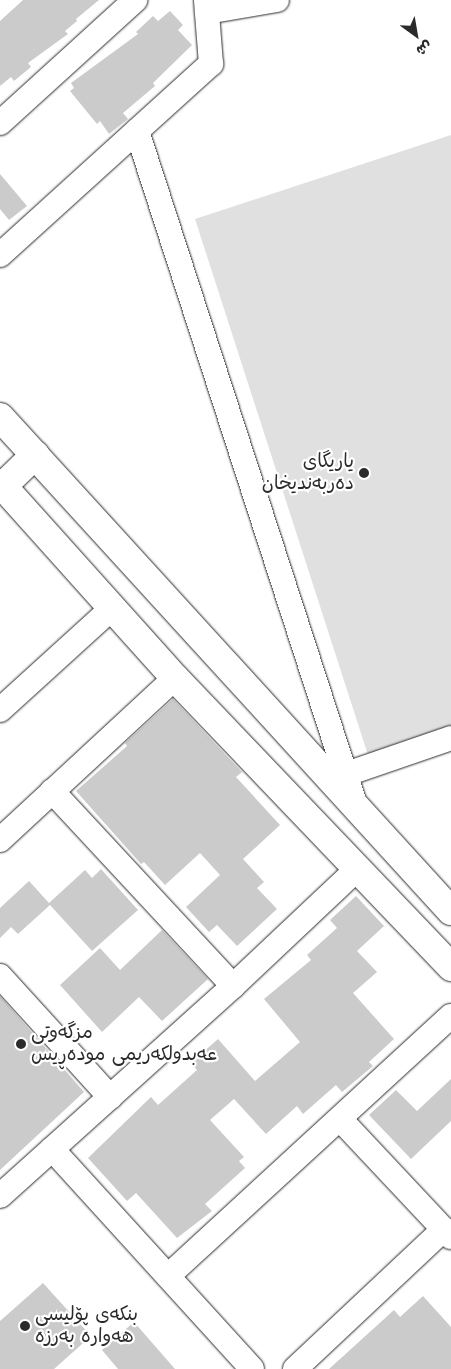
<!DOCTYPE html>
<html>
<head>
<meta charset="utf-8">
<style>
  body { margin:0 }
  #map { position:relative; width:451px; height:1369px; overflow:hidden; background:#fff; font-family:"Comic Neue","Playpen Sans Arabic",sans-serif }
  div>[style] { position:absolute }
  .green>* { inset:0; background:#e0e0e0 }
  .building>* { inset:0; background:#cbcbcb }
  .roads { filter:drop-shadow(0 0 1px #2b2b2b) drop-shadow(0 0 1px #2b2b2b) }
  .street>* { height:24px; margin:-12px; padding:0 12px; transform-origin:12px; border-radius:12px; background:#fff }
  .secondary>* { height:28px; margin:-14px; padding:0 14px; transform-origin:14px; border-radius:14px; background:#fff }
  .dots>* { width:14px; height:14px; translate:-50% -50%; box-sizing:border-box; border:2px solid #fff; border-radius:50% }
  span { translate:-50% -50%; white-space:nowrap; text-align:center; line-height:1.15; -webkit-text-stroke:4.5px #fff; paint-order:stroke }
  .poi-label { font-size:19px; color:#2b2b2b }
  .right { translate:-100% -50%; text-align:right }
  .left { translate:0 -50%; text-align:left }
  .north { position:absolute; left:391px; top:10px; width:50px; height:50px; -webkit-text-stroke:4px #fff; paint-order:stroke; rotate:148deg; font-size:14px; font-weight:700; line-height:20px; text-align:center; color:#2b2b2b }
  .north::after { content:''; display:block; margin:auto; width:18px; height:22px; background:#2b2b2b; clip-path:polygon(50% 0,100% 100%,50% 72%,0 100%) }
</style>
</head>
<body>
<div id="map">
  <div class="green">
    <i style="clip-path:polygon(451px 135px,451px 726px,368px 755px,195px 219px)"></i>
  </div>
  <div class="building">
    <i style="clip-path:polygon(23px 0,99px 0,76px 19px,77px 21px,65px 31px,68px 34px,28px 63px,31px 67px,14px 81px,11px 77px,0 86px,0 21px)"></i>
    <i style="clip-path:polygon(170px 11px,183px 25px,178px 30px,192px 45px,153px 83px,155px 86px,123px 113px,128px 119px,109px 134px,100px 121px,97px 124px,70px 91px,74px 88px,71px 83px,138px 34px,136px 32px,153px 16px,158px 21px)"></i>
    <i style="clip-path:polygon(0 174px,27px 206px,9px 220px,0 209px)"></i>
    <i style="clip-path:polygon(173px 699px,242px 772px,236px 777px,280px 825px,243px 859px,264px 882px,257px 888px,277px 909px,237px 946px,217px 925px,209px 932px,186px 907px,220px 875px,200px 853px,165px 885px,144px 862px,141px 864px,76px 791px,127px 746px,125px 743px)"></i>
    <i style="clip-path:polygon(101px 869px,138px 910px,92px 951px,50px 905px,18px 934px,11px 927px,0 938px,0 908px,29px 881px,49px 903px,85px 870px,92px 878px)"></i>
    <i style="clip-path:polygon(356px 896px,384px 926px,357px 951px,377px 972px,353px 993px,394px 1039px,369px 1062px,373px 1066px,342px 1092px,336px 1085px,303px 1114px,297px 1106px,266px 1134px,234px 1099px,210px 1120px,244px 1157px,239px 1161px,245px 1168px,205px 1204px,212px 1211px,177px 1238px,136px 1193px,127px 1201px,88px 1158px,151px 1097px,158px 1105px,197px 1070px,191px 1063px,218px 1039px,255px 1081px,300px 1042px,264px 999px,311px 960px,307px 955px,337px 928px,330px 920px)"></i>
    <i style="clip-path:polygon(162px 930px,208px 979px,162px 1021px,139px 997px,102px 1032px,60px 985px,100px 948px,120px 970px)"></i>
    <i style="clip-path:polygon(0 996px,84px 1092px,0 1170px)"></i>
    <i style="clip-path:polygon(451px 1079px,451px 1121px,411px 1159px,369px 1115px,396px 1090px,417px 1111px)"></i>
    <i style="clip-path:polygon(43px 1283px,91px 1336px,54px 1369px,0 1369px,0 1321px)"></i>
    <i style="clip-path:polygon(423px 1296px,451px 1327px,451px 1369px,329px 1369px,394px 1310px,400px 1317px)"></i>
    <i style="clip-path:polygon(134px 1322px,175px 1369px,118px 1369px,102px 1350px)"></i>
  </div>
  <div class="roads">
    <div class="street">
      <i style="left:207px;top:12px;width:71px;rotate:-9.7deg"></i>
      <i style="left:0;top:123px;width:183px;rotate:-42.3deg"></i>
      <i style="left:137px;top:131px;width:707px;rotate:72.05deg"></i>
      <i style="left:0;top:255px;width:285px;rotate:-42.2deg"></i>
      <i style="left:211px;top:64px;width:64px;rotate:-94.5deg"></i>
      <i style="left:0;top:710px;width:151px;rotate:-42.3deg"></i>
      <i style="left:332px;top:779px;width:126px;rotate:-19deg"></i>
      <i style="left:52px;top:791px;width:266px;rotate:47.1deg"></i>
      <i style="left:0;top:840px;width:238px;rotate:-42.8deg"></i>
      <i style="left:0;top:976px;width:164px;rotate:47.7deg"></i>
      <i style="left:340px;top:1119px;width:162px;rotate:46.8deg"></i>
      <i style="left:52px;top:1149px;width:297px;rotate:47.7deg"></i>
      <i style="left:0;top:1196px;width:314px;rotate:-42deg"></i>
      <i style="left:233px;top:986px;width:172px;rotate:-43.3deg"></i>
      <i style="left:168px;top:1276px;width:384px;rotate:-42.6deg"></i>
      <i style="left:295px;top:1369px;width:204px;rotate:-43.2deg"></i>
    </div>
    <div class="secondary">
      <i style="left:0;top:417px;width:669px;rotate:47.61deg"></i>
      <i style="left:0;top:483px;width:262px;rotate:48.1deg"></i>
      <i style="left:175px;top:678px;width:400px;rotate:46.3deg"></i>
      <i style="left:3px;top:486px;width:45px;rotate:-44.1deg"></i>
    </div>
  </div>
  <div class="dots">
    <i style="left:364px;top:473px;background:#2b2b2b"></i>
    <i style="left:21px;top:1044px;background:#2b2b2b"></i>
    <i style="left:25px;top:1326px;background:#2b2b2b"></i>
  </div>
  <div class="poi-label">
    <span class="right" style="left:354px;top:473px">یاریگاى<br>ده‌ربه‌ندیخان</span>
    <span class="left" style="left:31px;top:1044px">مزگەوتی<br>عەبدولکەریمی مودەڕیس</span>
    <span class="left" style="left:35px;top:1326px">بنکەی پۆلیسی<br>هەوارە بەرزە</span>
  </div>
  <div class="north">ش</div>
</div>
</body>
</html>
